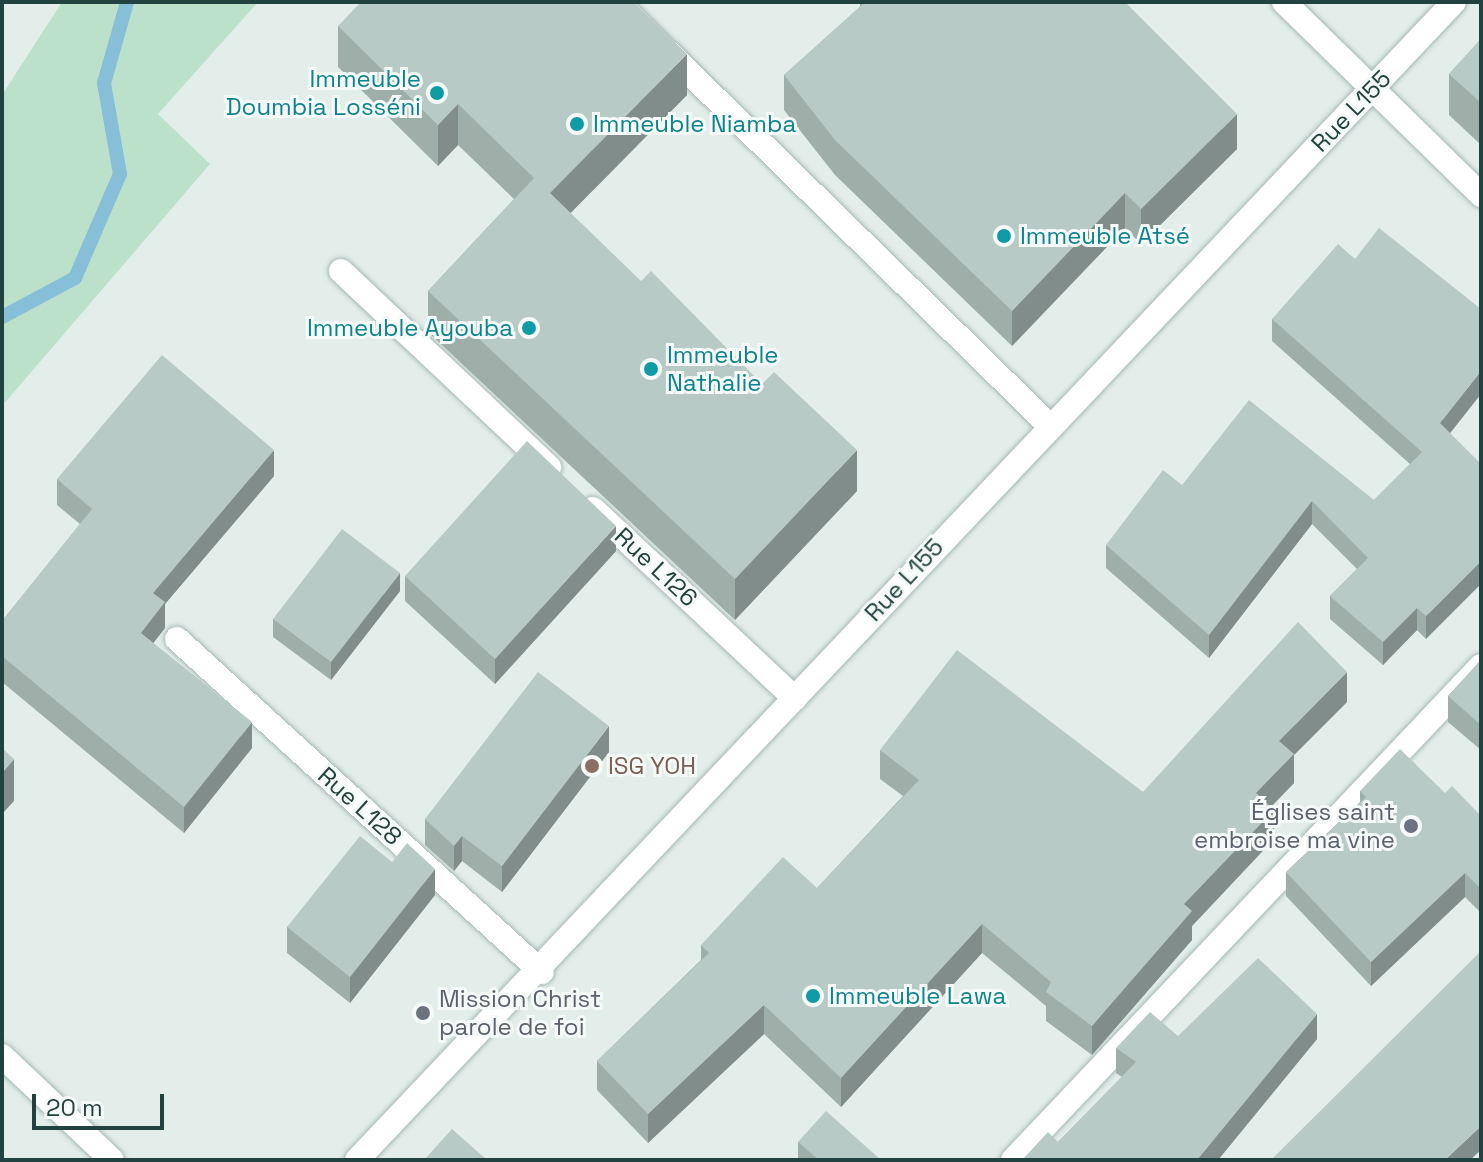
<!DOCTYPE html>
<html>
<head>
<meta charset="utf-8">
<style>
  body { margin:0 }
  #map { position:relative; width:1483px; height:1162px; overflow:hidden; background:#e3eeeb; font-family:"Space Grotesk",sans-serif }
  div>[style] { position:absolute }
  .green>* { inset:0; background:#bbe1cb }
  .stream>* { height:14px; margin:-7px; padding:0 7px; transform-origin:7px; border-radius:7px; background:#87bfd8 }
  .roads { filter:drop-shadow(0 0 2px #a5b7b4) drop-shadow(0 0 2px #a5b7b4) }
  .minor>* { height:24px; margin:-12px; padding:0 12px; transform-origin:12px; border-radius:12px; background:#fff }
  .wall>* { inset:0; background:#9eaea9 }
  .shaded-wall>* { inset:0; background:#818d8a }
  .building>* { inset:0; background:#b8cac5 }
  .dots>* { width:22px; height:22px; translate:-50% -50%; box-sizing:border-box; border:4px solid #f5faf8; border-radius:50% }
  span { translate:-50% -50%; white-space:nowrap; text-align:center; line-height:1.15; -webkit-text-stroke:6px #f5faf8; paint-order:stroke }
  .culture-label { font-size:24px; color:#0d838f }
  .right { translate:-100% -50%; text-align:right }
  .left { translate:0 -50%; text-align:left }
  .street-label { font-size:24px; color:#21423e }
  .education-label { font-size:24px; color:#785e54 }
  .worship-label { font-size:24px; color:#5b616d }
  .frame { position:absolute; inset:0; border:4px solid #21423e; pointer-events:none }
  .scale { position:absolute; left:32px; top:1094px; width:132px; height:36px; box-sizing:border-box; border:4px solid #21423e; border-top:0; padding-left:10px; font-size:24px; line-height:28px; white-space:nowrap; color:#21423e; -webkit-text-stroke:6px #f5faf8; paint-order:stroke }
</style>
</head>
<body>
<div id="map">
  <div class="green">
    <i style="clip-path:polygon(62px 2px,258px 2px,158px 114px,210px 164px,2px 406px,2px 95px)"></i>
  </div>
  <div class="stream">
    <i style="left:2px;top:317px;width:83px;rotate:-28.1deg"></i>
    <i style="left:75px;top:278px;width:113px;rotate:-66.6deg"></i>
    <i style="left:120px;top:174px;width:92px;rotate:-100deg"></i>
    <i style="left:104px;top:83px;width:84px;rotate:-74.1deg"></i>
  </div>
  <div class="roads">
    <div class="minor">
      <i style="left:617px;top:2px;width:603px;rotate:44.4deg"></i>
      <i style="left:1284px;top:2px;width:276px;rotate:44.4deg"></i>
      <i style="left:341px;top:271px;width:286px;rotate:43.3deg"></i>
      <i style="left:593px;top:509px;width:277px;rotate:43.2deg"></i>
      <i style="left:177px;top:639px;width:494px;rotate:42.4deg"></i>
      <i style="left:2px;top:1056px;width:151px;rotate:43.4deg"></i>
      <i style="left:357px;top:1160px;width:1595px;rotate:-46.55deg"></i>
      <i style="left:1013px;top:1160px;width:680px;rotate:-46.55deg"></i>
    </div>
  </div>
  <div class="wall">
    <i style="clip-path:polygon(860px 2px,1125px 2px,1237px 149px,1141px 244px,1125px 228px,1012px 346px,835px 175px,784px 110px,784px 75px,860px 7px)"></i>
    <i style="clip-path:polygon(338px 26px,687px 95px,570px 213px,857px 491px,735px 620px,428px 332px,428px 291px,514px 199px,458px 145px,438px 166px,338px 67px)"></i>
    <i style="clip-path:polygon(1481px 39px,1481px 145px,1449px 115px,1449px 74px)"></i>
    <i style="clip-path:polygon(1355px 259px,1450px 433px,1426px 639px,1417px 630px,1383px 665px,1330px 619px,1330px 596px,1357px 569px,1312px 524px,1209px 658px,1106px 568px,1106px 545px,1182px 485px,1374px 500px,1410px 464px,1272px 341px,1272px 319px)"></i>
    <i style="clip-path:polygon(274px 476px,165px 604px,165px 628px,153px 643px,252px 748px,184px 833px,2px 682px,2px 621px,80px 524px,57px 505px,57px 479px)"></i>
    <i style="clip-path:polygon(616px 551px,495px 684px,405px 601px,405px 576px)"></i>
    <i style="clip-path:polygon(400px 591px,331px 680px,273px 637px,273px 619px)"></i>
    <i style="clip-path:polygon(1481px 660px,1481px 750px,1448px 722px,1448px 696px)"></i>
    <i style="clip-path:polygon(1347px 702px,1294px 755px,1294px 783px,1271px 807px,1274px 839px,1192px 926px,1192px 940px,1092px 1055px,1046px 1021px,1046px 1006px,982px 953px,841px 1107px,764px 1034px,648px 1143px,597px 1090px,597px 1061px,701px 960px,701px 945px,817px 888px,903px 796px,880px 779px,880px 750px,1143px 792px)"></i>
    <i style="clip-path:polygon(609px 752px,502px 892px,462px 861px,454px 871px,425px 845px,425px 819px)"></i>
    <i style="clip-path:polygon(1360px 791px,1445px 793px,1481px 816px,1481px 913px,1465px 897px,1371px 986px,1286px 896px,1286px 872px,1360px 802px)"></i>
    <i style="clip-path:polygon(392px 862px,435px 895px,350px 1003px,287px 953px,287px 927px)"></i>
    <i style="clip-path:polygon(1178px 1036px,1317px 1039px,1218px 1160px,1022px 1160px,1058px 1142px,1122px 1077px,1116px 1073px,1116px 1048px)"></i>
    <i style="clip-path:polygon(798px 1142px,881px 1160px,798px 1160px)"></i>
  </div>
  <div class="shaded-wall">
    <i style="clip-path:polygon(687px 54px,687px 95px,550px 234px,550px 193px)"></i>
    <i style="clip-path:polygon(458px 104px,458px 145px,438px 166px,438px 125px)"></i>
    <i style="clip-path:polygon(1237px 114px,1237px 149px,1141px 244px,1141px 209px)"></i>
    <i style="clip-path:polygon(1125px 193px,1125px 228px,1012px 346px,1012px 311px)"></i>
    <i style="clip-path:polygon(1481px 371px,1481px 394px,1440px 446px,1440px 423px)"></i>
    <i style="clip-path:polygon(274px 450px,274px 476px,165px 604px,165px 628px,141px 659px,141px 633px,153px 593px)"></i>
    <i style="clip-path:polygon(857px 450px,857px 491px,735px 620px,735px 579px)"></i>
    <i style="clip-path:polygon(1312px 501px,1312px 524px,1209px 658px,1209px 635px)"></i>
    <i style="clip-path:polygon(616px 526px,616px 551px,495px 684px,495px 659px)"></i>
    <i style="clip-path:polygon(1481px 561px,1481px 584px,1426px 639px,1426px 616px)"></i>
    <i style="clip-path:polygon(400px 573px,400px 591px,331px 680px,331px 662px)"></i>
    <i style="clip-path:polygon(1417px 608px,1417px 630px,1383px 665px,1383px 642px)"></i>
    <i style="clip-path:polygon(1347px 672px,1347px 702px,1294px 755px,1294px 783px,1256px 822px,1256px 793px,1279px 741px)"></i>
    <i style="clip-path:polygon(252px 722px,252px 748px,184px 833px,184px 807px)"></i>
    <i style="clip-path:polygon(609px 726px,609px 752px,502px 892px,502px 866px)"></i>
    <i style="clip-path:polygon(14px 759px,14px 801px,2px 814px,2px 773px)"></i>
    <i style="clip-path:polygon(1274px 810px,1274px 839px,1192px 926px,1192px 940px,1092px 1055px,1092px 1026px,1184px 904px)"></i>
    <i style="clip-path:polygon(462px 836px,462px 861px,454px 871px,454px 846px)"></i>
    <i style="clip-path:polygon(435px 869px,435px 895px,350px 1003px,350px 977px)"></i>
    <i style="clip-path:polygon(1465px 873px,1465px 897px,1371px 986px,1371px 962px)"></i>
    <i style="clip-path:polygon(982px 924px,982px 953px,841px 1107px,841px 1078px)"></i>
    <i style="clip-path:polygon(764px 1005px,764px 1034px,648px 1143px,648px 1114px)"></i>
    <i style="clip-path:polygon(1317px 1014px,1317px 1039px,1218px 1160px,1197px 1160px)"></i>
    <i style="clip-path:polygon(1481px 1126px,1481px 1150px,1470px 1160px,1445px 1160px)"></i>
  </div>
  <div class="building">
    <i style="clip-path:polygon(361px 2px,634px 2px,687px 54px,550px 193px,641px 281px,651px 271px,762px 384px,774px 372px,857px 450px,735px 579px,428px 291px,534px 178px,458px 104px,438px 125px,338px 26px)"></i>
    <i style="clip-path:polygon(865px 2px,1125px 2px,1237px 114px,1141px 209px,1125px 193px,1012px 311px,835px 140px,784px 75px)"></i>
    <i style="clip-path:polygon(1481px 39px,1481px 103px,1449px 74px)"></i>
    <i style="clip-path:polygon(1379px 228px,1481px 309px,1481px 371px,1440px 423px,1481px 464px,1481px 561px,1426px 616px,1417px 608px,1383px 642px,1330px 596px,1368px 558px,1312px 501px,1209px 635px,1106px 545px,1163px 470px,1182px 485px,1249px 400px,1374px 500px,1422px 452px,1272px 319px,1338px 244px,1355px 259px)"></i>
    <i style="clip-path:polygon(162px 355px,274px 450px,153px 593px,165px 602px,141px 633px,252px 722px,184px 807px,2px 656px,2px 621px,92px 509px,57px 479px)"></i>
    <i style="clip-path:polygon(527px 441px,616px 526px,495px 659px,405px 576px)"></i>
    <i style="clip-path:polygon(342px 529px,400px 573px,331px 662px,273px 619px)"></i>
    <i style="clip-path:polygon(1298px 622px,1347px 672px,1279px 741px,1294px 754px,1256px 793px,1274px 810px,1184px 904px,1192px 911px,1092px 1026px,1046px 992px,1051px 982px,982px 924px,841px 1078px,764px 1005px,648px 1114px,597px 1061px,709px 953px,701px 945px,783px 857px,817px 888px,919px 780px,880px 750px,957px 650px,1143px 792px)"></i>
    <i style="clip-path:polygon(1481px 660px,1481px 725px,1448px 696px)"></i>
    <i style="clip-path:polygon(538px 672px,609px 726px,502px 866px,462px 836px,454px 846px,425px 819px)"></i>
    <i style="clip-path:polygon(2px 748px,14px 759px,2px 773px)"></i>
    <i style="clip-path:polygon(1400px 749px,1445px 793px,1452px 786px,1481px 816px,1481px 889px,1465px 873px,1371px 962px,1286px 872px,1366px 797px,1360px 791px)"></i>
    <i style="clip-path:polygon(360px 836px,392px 862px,407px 843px,435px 869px,350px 977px,287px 927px)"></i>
    <i style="clip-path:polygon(1481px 951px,1481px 1126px,1445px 1160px,1271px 1160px)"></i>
    <i style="clip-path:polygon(1258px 958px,1317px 1014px,1197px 1160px,1022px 1160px,1048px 1132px,1058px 1142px,1136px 1062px,1116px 1048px,1150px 1012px,1178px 1036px)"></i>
    <i style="clip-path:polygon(826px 1111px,881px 1160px,819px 1160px,798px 1142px)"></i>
    <i style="clip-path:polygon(452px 1129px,487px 1160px,424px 1160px)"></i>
  </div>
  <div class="dots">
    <i style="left:437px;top:93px;background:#0f9aa8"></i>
    <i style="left:577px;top:124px;background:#0f9aa8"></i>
    <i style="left:1004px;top:236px;background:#0f9aa8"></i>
    <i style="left:529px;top:328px;background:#0f9aa8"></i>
    <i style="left:651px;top:369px;background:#0f9aa8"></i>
    <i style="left:592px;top:766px;background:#8d6e63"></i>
    <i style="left:1411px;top:826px;background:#6b7280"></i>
    <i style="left:813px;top:996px;background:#0f9aa8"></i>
    <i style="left:423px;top:1013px;background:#6b7280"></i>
  </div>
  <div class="culture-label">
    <span class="right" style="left:421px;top:93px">Immeuble<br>Doumbia Losséni</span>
    <span class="left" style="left:593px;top:124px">Immeuble Niamba</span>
    <span class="left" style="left:1020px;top:236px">Immeuble Atsé</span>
    <span class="right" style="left:513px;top:328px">Immeuble Ayouba</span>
    <span class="left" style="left:667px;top:369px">Immeuble<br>Nathalie</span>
    <span class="left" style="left:829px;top:996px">Immeuble Lawa</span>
  </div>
  <div class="street-label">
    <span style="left:1351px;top:111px;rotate:-46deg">Rue L155</span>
    <span style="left:656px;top:567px;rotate:43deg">Rue L126</span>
    <span style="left:904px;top:580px;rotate:-47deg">Rue L155</span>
    <span style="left:360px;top:806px;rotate:42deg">Rue L128</span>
  </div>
  <div class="education-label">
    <span class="left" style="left:608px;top:766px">ISG YOH</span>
  </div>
  <div class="worship-label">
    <span class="right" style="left:1395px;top:826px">Églises saint<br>embroise ma vine</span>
    <span class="left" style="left:439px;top:1013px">Mission Christ<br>parole de foi</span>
  </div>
  <div class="frame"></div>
  <div class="scale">20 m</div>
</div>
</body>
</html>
